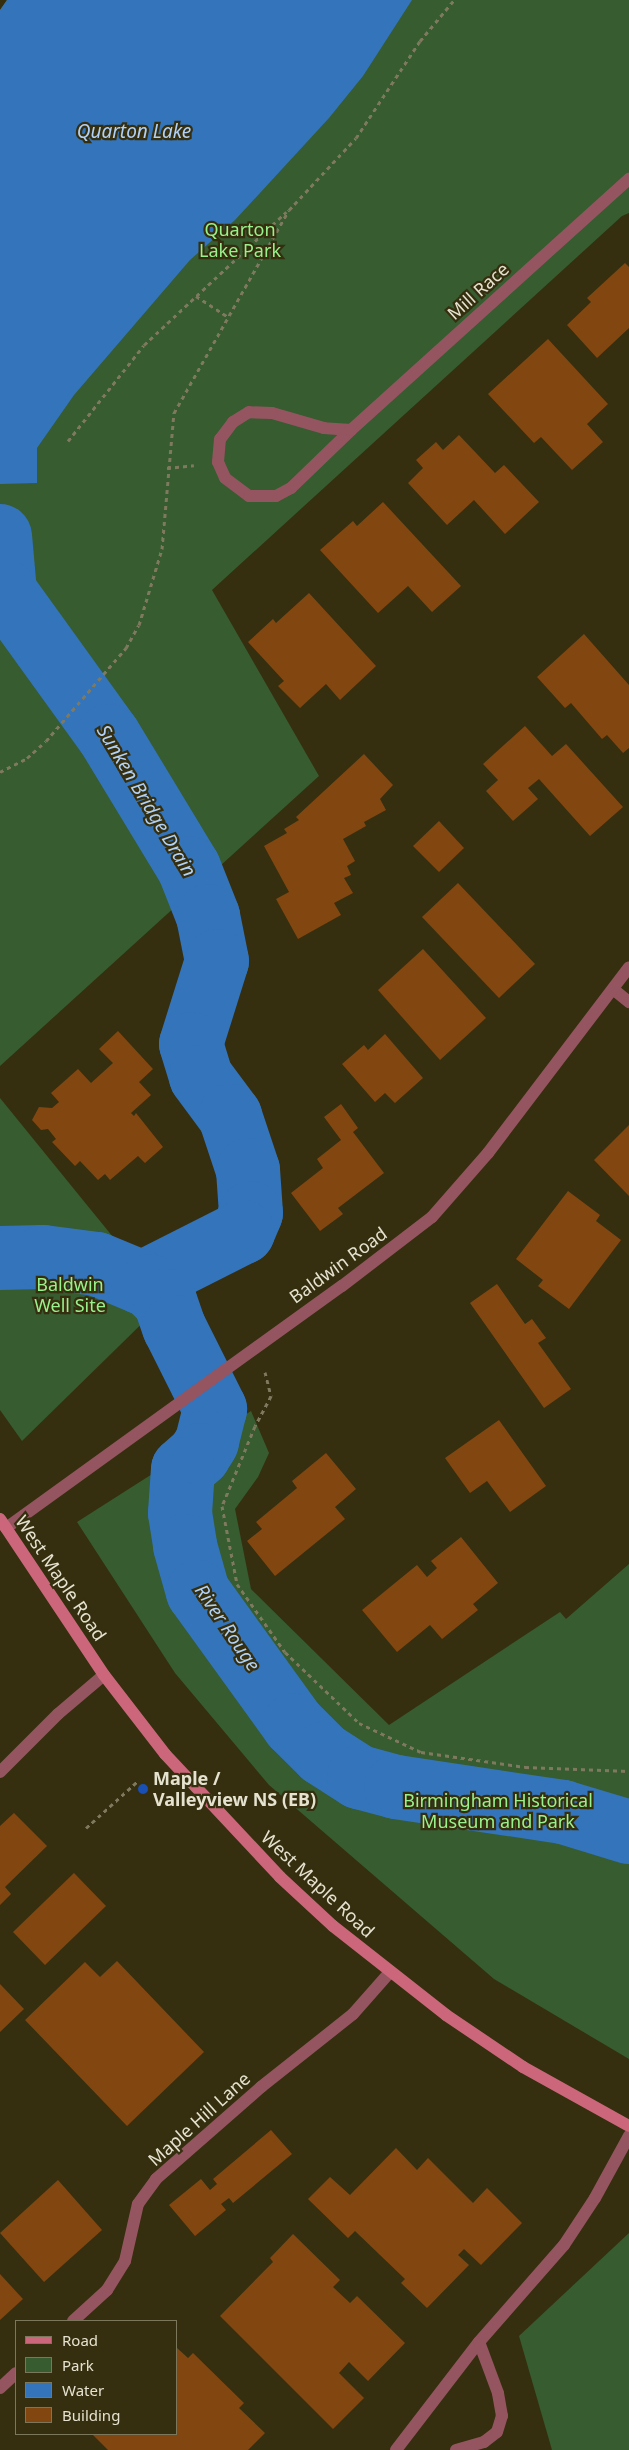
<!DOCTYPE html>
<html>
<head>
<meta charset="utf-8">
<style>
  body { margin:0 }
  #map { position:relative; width:629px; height:2450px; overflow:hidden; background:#352f0f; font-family:"Noto Sans",sans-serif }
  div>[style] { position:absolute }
  .green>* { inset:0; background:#365c30 }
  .water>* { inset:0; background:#3474bb }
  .river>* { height:64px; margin:-32px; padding:0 32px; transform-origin:32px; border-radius:32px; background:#3474bb }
  .building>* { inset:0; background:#824611 }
  .path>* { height:3px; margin-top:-1.5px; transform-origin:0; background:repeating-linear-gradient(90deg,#7e795f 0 4px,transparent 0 8px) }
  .street>* { height:12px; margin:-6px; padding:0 6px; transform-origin:6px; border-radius:6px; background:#945560 }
  .secondary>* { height:12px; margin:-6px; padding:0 6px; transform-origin:6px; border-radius:6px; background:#cc677b }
  .dots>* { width:14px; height:14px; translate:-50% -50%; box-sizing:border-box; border:2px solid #352f0f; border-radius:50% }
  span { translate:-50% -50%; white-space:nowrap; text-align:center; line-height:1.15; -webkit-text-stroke:4.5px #352f0f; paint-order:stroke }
  .park-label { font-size:18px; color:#98f18c }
  .street-label { font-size:18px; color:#e5e2d0 }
  .poi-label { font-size:18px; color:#e5e2d0; font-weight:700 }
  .left { translate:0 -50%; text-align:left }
  .water-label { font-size:19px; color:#b1d1f7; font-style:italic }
  .legend { position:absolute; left:15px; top:2320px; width:162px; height:115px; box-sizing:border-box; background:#352f0f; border:1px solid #7b775c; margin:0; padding:6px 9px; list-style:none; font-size:15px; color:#e5e2d0 }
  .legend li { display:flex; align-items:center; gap:10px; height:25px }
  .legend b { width:25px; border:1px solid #7b775c }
</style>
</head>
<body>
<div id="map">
  <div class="green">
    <i style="clip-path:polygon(7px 0,629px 0,629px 213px,622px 216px,212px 590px,319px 776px,0 1066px,0 10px)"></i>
    <i style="clip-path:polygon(0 1098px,165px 1301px,22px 1441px,0 1410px)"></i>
    <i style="clip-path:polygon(251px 1411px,269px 1453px,258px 1477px,235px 1509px,251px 1589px,389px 1725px,560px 1612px,566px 1619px,629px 1564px,629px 2059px,494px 1979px,269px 1785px,175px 1673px,77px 1522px)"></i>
    <i style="clip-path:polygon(629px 2233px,629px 2450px,552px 2450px,519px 2336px)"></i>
  </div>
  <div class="water">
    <i style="clip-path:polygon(7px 0,412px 0,363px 76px,329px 118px,235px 220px,190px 260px,74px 395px,37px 448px,37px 483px,0 484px,0 10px)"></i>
  </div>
  <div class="river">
    <i style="left:0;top:536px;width:56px;rotate:84.9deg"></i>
    <i style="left:5px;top:592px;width:178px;rotate:54.2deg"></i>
    <i style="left:109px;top:736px;width:154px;rotate:58.8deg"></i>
    <i style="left:189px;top:868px;width:52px;rotate:68.4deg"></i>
    <i style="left:208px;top:916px;width:46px;rotate:78.7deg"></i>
    <i style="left:217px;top:961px;width:87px;rotate:107.4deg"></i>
    <i style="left:191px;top:1044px;width:34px;rotate:73deg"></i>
    <i style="left:201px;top:1077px;width:49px;rotate:53.4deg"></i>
    <i style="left:230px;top:1116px;width:57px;rotate:71.6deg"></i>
    <i style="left:248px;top:1170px;width:43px;rotate:86deg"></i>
    <i style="left:251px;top:1213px;width:21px;rotate:113deg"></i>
    <i style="left:243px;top:1232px;width:113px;rotate:153.2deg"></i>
    <i style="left:0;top:1258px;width:43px;rotate:-1.3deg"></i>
    <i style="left:43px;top:1257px;width:54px;rotate:7.4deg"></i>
    <i style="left:97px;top:1264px;width:57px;rotate:22.5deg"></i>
    <i style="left:150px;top:1286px;width:21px;rotate:45deg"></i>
    <i style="left:165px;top:1301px;width:28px;rotate:71deg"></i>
    <i style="left:174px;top:1327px;width:92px;rotate:63.4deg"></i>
    <i style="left:215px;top:1409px;width:34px;rotate:104deg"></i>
    <i style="left:207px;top:1442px;width:15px;rotate:122deg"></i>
    <i style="left:199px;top:1455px;width:21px;rotate:139deg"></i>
    <i style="left:183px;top:1469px;width:44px;rotate:93.9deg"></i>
    <i style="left:180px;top:1513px;width:33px;rotate:81deg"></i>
    <i style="left:185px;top:1546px;width:48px;rotate:74.2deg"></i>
    <i style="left:198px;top:1592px;width:164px;rotate:54.2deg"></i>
    <i style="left:294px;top:1725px;width:41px;rotate:45deg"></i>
    <i style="left:323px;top:1754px;width:43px;rotate:32.6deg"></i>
    <i style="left:359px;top:1777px;width:38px;rotate:15deg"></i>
    <i style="left:396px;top:1787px;width:169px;rotate:8.5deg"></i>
    <i style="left:563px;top:1812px;width:69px;rotate:16.9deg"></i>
  </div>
  <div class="building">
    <i style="clip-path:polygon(625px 263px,629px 267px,629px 328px,597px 358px,567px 325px,591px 302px,587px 298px)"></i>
    <i style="clip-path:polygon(548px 339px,608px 404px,587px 424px,603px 442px,572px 470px,541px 437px,534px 443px,488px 394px)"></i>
    <i style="clip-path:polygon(459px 435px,495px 473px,504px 465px,539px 502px,505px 534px,474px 500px,447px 525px,408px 483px,423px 468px,416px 460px,436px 442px,443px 450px)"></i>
    <i style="clip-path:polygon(383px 502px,461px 586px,432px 612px,408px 586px,378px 613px,320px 550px,353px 521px,357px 526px)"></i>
    <i style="clip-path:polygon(309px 593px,376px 666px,340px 700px,326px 684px,300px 708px,278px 686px,284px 681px,248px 642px,273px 619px,276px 623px)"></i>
    <i style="clip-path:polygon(584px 634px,629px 685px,629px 748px,623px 753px,607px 735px,602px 739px,571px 703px,565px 708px,537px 677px)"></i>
    <i style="clip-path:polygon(525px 726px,552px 756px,566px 744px,623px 807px,590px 836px,539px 779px,528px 788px,538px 799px,513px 821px,486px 791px,498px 780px,483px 764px)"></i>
    <i style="clip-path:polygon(364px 754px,393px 785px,380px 799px,386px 810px,364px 822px,366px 826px,343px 839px,355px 861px,347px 866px,351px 875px,344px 878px,353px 893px,334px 903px,341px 915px,298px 939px,276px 899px,289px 892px,264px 846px,287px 833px,284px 829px,299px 820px,296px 817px)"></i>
    <i style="clip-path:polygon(439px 821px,464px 848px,439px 872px,413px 846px)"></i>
    <i style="clip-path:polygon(458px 883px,535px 964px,499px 998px,422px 917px)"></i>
    <i style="clip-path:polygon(423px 949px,486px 1018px,440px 1060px,378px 990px)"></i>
    <i style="clip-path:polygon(118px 1031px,153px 1069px,139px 1082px,151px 1095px,131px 1113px,134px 1116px,136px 1113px,163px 1147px,145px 1163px,138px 1156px,110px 1180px,105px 1174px,98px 1180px,80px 1161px,75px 1166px,52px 1142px,56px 1139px,48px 1129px,41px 1130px,32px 1120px,39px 1107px,52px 1108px,59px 1102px,51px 1093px,78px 1069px,91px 1083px,113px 1063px,99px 1049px)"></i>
    <i style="clip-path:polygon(385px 1034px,423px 1078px,395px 1103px,385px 1093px,375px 1102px,342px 1064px,364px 1045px,368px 1050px)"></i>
    <i style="clip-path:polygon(341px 1104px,358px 1128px,353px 1132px,384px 1173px,338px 1208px,343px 1214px,320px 1231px,291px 1193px,323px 1168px,317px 1159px,341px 1140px,324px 1117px)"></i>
    <i style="clip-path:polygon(629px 1125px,629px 1196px,594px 1160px)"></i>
    <i style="clip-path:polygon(568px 1191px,600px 1215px,596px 1221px,621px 1240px,569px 1309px,538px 1286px,543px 1280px,516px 1259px)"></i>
    <i style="clip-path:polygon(497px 1284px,525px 1324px,532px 1319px,546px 1338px,538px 1343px,571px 1389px,544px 1408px,470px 1303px)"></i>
    <i style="clip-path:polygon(499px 1420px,546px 1486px,510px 1512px,487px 1481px,470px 1493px,445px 1458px)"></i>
    <i style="clip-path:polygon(326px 1453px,356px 1489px,335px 1507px,345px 1519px,275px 1576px,247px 1541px,262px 1529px,256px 1522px,297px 1488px,292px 1481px)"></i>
    <i style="clip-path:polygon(461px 1537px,498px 1583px,473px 1604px,478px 1610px,442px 1639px,430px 1625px,397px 1652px,362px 1610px,417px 1565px,427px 1577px,437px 1568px,431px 1561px)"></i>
    <i style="clip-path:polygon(14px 1813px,47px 1846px,5px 1887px,11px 1894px,0 1905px,0 1826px)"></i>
    <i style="clip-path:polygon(74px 1873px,106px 1906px,45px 1965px,13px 1932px)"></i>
    <i style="clip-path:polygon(117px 1961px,204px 2052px,127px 2126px,25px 2020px,85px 1962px,100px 1977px)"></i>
    <i style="clip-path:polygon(0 1984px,24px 2009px,0 2032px)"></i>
    <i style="clip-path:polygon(271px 2130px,292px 2154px,233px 2203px,229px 2198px,221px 2204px,226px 2210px,195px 2236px,169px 2205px,201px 2179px,210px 2190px,217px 2184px,213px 2179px)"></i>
    <i style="clip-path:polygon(396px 2148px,417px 2170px,428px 2158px,473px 2203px,487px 2188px,522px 2223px,481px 2265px,464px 2249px,458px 2255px,469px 2265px,427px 2308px,401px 2283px,405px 2279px,355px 2231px,348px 2238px,308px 2199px,330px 2177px,350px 2195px)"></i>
    <i style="clip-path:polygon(58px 2180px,102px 2230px,44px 2282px,0 2233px)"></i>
    <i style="clip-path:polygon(293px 2234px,340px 2280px,333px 2287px,350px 2303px,357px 2296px,405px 2343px,368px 2381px,349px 2362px,339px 2373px,364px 2398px,333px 2429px,220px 2316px,273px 2262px,270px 2258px)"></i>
    <i style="clip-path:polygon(0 2274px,23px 2299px,0 2320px)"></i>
    <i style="clip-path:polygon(176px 2347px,188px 2358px,193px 2353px,244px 2403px,239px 2408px,265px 2433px,248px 2450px,108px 2450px,92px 2434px,176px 2434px)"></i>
  </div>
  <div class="path">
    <i style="left:196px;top:296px;width:38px;rotate:33deg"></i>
    <i style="left:68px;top:441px;width:122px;rotate:-51.6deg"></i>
    <i style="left:144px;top:345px;width:195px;rotate:-43.1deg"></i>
    <i style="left:167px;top:468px;width:27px;rotate:-6deg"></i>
    <i style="left:0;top:772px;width:30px;rotate:-27deg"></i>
    <i style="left:27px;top:758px;width:25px;rotate:-42deg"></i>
    <i style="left:46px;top:741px;width:123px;rotate:-49.3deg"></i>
    <i style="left:126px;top:648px;width:26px;rotate:-61deg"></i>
    <i style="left:139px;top:625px;width:79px;rotate:-73.2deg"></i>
    <i style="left:162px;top:549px;width:137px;rotate:-85deg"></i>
    <i style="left:174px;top:413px;width:233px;rotate:-60.5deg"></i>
    <i style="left:289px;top:210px;width:98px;rotate:-47.1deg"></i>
    <i style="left:356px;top:138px;width:116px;rotate:-56.6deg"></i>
    <i style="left:420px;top:41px;width:53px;rotate:-50.3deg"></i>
    <i style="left:265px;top:1372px;width:25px;rotate:76deg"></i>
    <i style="left:271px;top:1396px;width:34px;rotate:118deg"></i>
    <i style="left:255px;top:1426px;width:87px;rotate:112.4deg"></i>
    <i style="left:222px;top:1506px;width:79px;rotate:79.1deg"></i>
    <i style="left:237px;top:1584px;width:83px;rotate:54.8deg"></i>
    <i style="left:285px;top:1652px;width:103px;rotate:43.8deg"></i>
    <i style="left:359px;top:1723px;width:68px;rotate:25.1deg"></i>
    <i style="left:421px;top:1752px;width:105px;rotate:8.2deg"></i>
    <i style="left:525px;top:1767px;width:104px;rotate:2.2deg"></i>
    <i style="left:86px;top:1828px;width:72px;rotate:-42.2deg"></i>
  </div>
  <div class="street">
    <i style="left:351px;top:430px;width:27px;rotate:-176deg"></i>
    <i style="left:324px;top:428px;width:54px;rotate:-163.9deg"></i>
    <i style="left:272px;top:413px;width:23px;rotate:-178deg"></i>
    <i style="left:249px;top:412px;width:19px;rotate:148deg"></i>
    <i style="left:233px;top:422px;width:21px;rotate:127deg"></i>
    <i style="left:220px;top:439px;width:23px;rotate:95deg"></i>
    <i style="left:218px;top:462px;width:17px;rotate:66deg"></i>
    <i style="left:225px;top:478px;width:30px;rotate:37deg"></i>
    <i style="left:249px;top:496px;width:27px"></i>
    <i style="left:276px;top:496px;width:17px;rotate:-28deg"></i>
    <i style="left:291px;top:488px;width:83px;rotate:-44deg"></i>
    <i style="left:351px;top:430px;width:375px;rotate:-42.1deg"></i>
    <i style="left:613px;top:989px;width:21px;rotate:39deg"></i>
    <i style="left:6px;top:1528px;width:414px;rotate:-35.8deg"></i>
    <i style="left:342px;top:1286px;width:113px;rotate:-37.5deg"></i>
    <i style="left:432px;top:1217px;width:85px;rotate:-48.8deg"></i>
    <i style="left:488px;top:1153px;width:233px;rotate:-52.8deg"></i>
    <i style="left:0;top:1772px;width:82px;rotate:-45deg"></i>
    <i style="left:58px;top:1714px;width:60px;rotate:-40.3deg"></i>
    <i style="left:73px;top:2321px;width:46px;rotate:-42.4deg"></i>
    <i style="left:107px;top:2290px;width:34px;rotate:-58deg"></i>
    <i style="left:125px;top:2261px;width:58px;rotate:-77.2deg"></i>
    <i style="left:138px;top:2204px;width:31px;rotate:-54deg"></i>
    <i style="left:156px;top:2179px;width:140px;rotate:-41.2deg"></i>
    <i style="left:261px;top:2087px;width:117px;rotate:-38.4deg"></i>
    <i style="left:353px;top:2014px;width:56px;rotate:-48.6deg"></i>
    <i style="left:0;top:2388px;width:22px;rotate:-43deg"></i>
    <i style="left:396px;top:2450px;width:136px;rotate:-52.5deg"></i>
    <i style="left:479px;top:2342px;width:129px;rotate:-48.8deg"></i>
    <i style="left:564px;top:2245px;width:56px;rotate:-56.6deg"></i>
    <i style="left:595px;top:2198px;width:71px;rotate:-61.3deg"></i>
    <i style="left:456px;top:2450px;width:29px;rotate:-16deg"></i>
    <i style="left:484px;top:2442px;width:16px;rotate:-38deg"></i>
    <i style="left:497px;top:2432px;width:17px;rotate:-73deg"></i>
    <i style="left:502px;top:2416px;width:23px;rotate:-100deg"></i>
    <i style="left:498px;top:2393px;width:54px;rotate:-110.4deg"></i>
  </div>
  <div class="secondary">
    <i style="left:0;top:1519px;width:187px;rotate:56.3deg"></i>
    <i style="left:104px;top:1675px;width:100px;rotate:52.3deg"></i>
    <i style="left:165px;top:1754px;width:168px;rotate:46.9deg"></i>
    <i style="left:280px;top:1877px;width:72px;rotate:42.8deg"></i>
    <i style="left:333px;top:1926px;width:144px;rotate:38.2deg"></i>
    <i style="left:446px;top:2015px;width:93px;rotate:34deg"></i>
    <i style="left:523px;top:2067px;width:121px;rotate:29.1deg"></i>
  </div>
  <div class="dots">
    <i style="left:143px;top:1789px;background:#1a4fb4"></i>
  </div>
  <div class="park-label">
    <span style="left:240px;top:240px">Quarton<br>Lake Park</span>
    <span style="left:70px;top:1295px">Baldwin<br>Well Site</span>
    <span style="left:498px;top:1811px">Birmingham Historical<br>Museum and Park</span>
  </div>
  <div class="street-label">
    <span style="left:478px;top:291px;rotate:-42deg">Mill Race</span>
    <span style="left:338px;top:1265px;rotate:-36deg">Baldwin Road</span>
    <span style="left:61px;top:1578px;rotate:56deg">West Maple Road</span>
    <span style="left:318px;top:1884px;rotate:43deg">West Maple Road</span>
    <span style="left:199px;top:2119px;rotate:-42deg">Maple Hill Lane</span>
  </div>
  <div class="poi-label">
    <span class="left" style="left:153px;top:1789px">Maple /<br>Valleyview NS (EB)</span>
  </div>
  <div class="water-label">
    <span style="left:134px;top:132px">Quarton Lake</span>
    <span style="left:146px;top:801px;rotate:59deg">Sunken Bridge Drain</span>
    <span style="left:227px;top:1628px;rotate:56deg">River Rouge</span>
  </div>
  <ul class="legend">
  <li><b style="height:6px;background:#cc677b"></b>Road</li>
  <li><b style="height:14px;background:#365c30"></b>Park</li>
  <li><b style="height:14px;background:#3474bb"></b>Water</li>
  <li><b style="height:14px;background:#824611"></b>Building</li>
  </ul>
</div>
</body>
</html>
